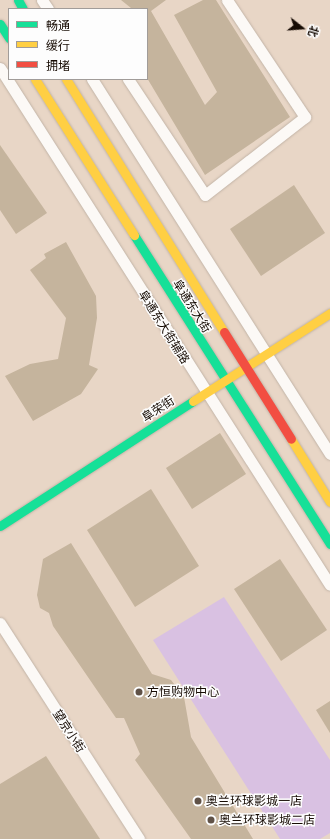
<!DOCTYPE html>
<html>
<head>
<meta charset="utf-8">
<style>
  body { margin:0 }
  #map { position:relative; width:330px; height:839px; overflow:hidden; background:#e8d6c6; font-family:Quicksand,"Noto Sans SC",sans-serif }
  div>[style] { position:absolute }
  .green>* { inset:0; background:#d9c1e2 }
  .building>* { inset:0; background:#c5b49d }
  .roads { filter:drop-shadow(0 0 1px #c2b4a7) drop-shadow(0 0 1px #c2b4a7) }
  .street>* { height:11px; margin:-5.5px; padding:0 5.5px; transform-origin:5.5px; border-radius:5.5px; background:#fcf9f6 }
  .fast>* { height:9px; margin:-4.5px; padding:0 4.5px; transform-origin:4.5px; border-radius:4.5px; background:#16e098 }
  .slow>* { height:9px; margin:-4.5px; padding:0 4.5px; transform-origin:4.5px; border-radius:4.5px; background:#ffcf43 }
  .jam>* { height:9px; margin:-4.5px; padding:0 4.5px; transform-origin:4.5px; border-radius:4.5px; background:#f24e42 }
  .dots>* { width:11px; height:11px; translate:-50% -50%; box-sizing:border-box; border:2px solid #fdfdfd; border-radius:50% }
  span { translate:-50% -50%; white-space:nowrap; text-align:center; line-height:1.15; -webkit-text-stroke:3px #fdfdfd; paint-order:stroke }
  .street-label { font-size:12px; color:#160b03 }
  .poi-label { font-size:12px; color:#160b03 }
  .left { translate:0 -50%; text-align:left }
  .legend { position:absolute; left:8px; top:8px; width:140px; height:72px; box-sizing:border-box; background:#fdfdfd; border:1px solid #a19c99; margin:0; padding:5px 7px; list-style:none; font-size:12px; color:#160b03 }
  .legend li { display:flex; align-items:center; gap:8px; height:20px }
  .legend b { width:20px; border:1px solid #a19c99 }
  .north { position:absolute; left:282px; top:8px; width:40px; height:40px; -webkit-text-stroke:3px #fdfdfd; paint-order:stroke; rotate:107deg; font-size:11px; font-weight:700; line-height:16px; text-align:center; color:#160b03 }
  .north::after { content:''; display:block; margin:auto; width:14px; height:18px; background:#160b03; clip-path:polygon(50% 0,100% 100%,50% 72%,0 100%) }
</style>
</head>
<body>
<div id="map">
  <div class="green">
    <i style="clip-path:polygon(224px 597px,330px 760px,330px 833px,320px 839px,280px 839px,153px 640px)"></i>
  </div>
  <div class="building">
    <i style="clip-path:polygon(121px 0,166px 0,151px 11px,205px 105px,217px 92px,174px 15px,203px 0,216px 0,290px 117px,205px 175px,147px 78px,147px 9px,131px 8px)"></i>
    <i style="clip-path:polygon(0 145px,47px 213px,16px 234px,0 210px)"></i>
    <i style="clip-path:polygon(294px 185px,325px 233px,261px 276px,230px 229px)"></i>
    <i style="clip-path:polygon(66px 242px,96px 296px,97px 318px,89px 365px,98px 369px,81px 394px,33px 421px,5px 376px,30px 364px,58px 359px,66px 318px,30px 270px,46px 258px,44px 254px)"></i>
    <i style="clip-path:polygon(220px 433px,246px 474px,192px 509px,166px 468px)"></i>
    <i style="clip-path:polygon(151px 489px,199px 566px,135px 607px,87px 530px)"></i>
    <i style="clip-path:polygon(71px 543px,152px 674px,171px 680px,184px 697px,191px 737px,253px 839px,191px 839px,135px 760px,140px 754px,124px 718px,116px 718px,53px 626px,49px 613px,40px 608px,37px 595px,43px 559px)"></i>
    <i style="clip-path:polygon(280px 559px,327px 630px,281px 661px,234px 589px)"></i>
    <i style="clip-path:polygon(330px 701px,330px 733px,316px 710px)"></i>
    <i style="clip-path:polygon(46px 756px,100px 839px,0 839px,0 784px)"></i>
  </div>
  <div class="roads">
    <div class="street">
      <i style="left:42px;top:0;width:11px;rotate:56deg"></i>
      <i style="left:0;top:68px;width:613px;rotate:57.45deg"></i>
      <i style="left:92px;top:79px;width:444px;rotate:57.6deg"></i>
      <i style="left:128px;top:79px;width:139px;rotate:56.4deg"></i>
      <i style="left:205px;top:195px;width:127px;rotate:-38deg"></i>
      <i style="left:305px;top:117px;width:141px;rotate:-123.7deg"></i>
      <i style="left:0;top:623px;width:257px;rotate:57.2deg"></i>
    </div>
    <div class="fast">
      <i style="left:18px;top:0;width:10px;rotate:61deg"></i>
      <i style="left:0;top:24px;width:17px;rotate:57deg"></i>
      <i style="left:134px;top:235px;width:366px;rotate:57.6deg"></i>
      <i style="left:0;top:526px;width:230px;rotate:-32.9deg"></i>
    </div>
    <div class="slow">
      <i style="left:35px;top:79px;width:185px;rotate:57.6deg"></i>
      <i style="left:66px;top:79px;width:298px;rotate:58deg"></i>
      <i style="left:193px;top:401px;width:163px;rotate:-32.7deg"></i>
      <i style="left:291px;top:439px;width:74px;rotate:58.2deg"></i>
    </div>
    <div class="jam">
      <i style="left:224px;top:332px;width:126px;rotate:57.9deg"></i>
    </div>
  </div>
  <div class="dots">
    <i style="left:139px;top:692px;background:#605247"></i>
    <i style="left:198px;top:801px;background:#605247"></i>
    <i style="left:211px;top:820px;background:#605247"></i>
  </div>
  <div class="street-label">
    <span style="left:192px;top:306px;rotate:58deg">阜通东大街</span>
    <span style="left:164px;top:327px;rotate:58deg">阜通东大街辅路</span>
    <span style="left:158px;top:409px;rotate:-33deg">阜荣街</span>
    <span style="left:69px;top:731px;rotate:57deg">望京小街</span>
  </div>
  <div class="poi-label">
    <span class="left" style="left:147px;top:692px">方恒购物中心</span>
    <span class="left" style="left:206px;top:801px">奥兰环球影城一店</span>
    <span class="left" style="left:219px;top:820px">奥兰环球影城二店</span>
  </div>
  <ul class="legend">
  <li><b style="height:5px;background:#16e098"></b>畅通</li>
  <li><b style="height:5px;background:#ffcf43"></b>缓行</li>
  <li><b style="height:5px;background:#f24e42"></b>拥堵</li>
  </ul>
  <div class="north">北</div>
</div>
</body>
</html>
